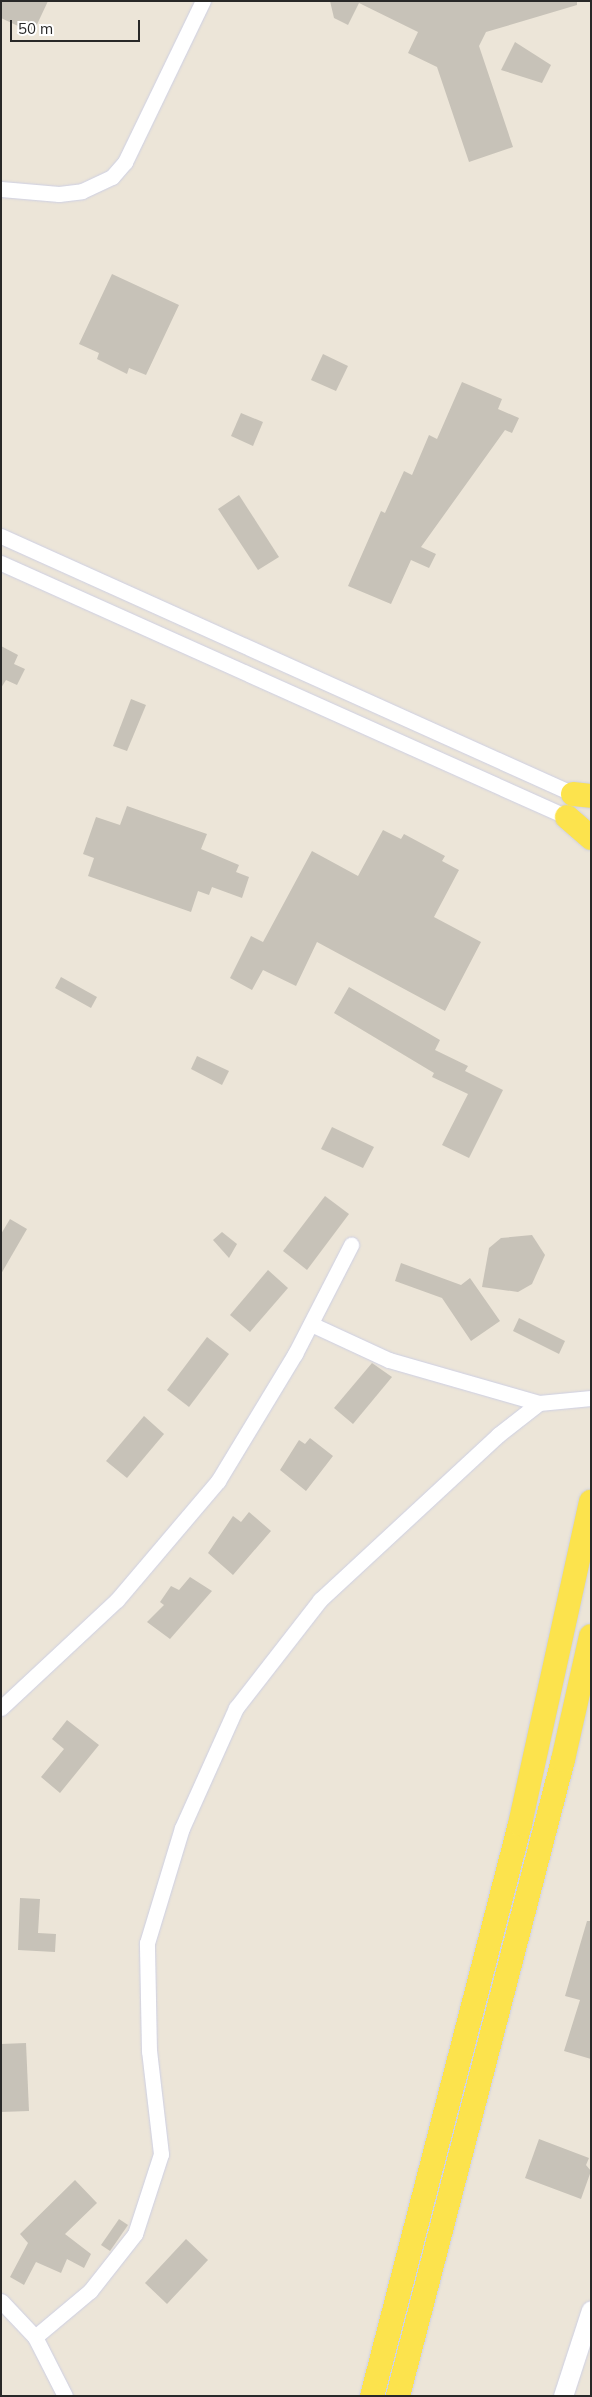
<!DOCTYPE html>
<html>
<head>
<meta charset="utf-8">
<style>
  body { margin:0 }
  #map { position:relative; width:592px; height:2397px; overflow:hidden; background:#ece5d8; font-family:Mulish,sans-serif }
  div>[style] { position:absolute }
  .building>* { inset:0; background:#c7c2b8 }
  .roads { filter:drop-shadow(0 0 1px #cdcfe3) drop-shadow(0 0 1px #cdcfe3) }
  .minor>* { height:15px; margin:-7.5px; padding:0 7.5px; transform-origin:7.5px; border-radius:7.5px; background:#fff }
  .tertiary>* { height:19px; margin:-9.5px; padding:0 9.5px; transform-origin:9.5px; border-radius:9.5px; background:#fff }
  .primary>* { height:24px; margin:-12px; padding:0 12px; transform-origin:12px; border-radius:12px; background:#fce34d }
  span { translate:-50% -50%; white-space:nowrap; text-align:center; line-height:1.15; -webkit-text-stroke:5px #fff; paint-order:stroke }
  .frame { position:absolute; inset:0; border:2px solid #282828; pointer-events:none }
  .scale { position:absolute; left:10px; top:20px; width:130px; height:22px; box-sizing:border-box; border:2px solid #282828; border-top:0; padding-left:6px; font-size:15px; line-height:18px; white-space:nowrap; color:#282828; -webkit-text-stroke:4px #fff; paint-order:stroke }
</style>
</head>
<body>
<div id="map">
  <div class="building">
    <i style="clip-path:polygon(1px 1px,48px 1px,33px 33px,1px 18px)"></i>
    <i style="clip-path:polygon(330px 1px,577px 1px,577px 5px,486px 32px,479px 46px,513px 147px,469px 162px,437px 67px,408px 53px,418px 32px,359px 3px,348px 25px,334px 18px)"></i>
    <i style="clip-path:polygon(515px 42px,551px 65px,542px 83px,501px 70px)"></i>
    <i style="clip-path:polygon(112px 274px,179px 305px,146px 375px,129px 368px,127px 374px,97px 359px,99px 353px,79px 344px)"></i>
    <i style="clip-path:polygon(323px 354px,348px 366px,336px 391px,311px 380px)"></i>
    <i style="clip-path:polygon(462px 382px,502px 399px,498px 409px,519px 418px,512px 433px,505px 430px,421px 547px,436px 554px,429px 568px,411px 560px,391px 604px,348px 586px,381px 511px,385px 513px,404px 471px,412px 475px,429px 435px,437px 439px)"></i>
    <i style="clip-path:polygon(241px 413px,263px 422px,253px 446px,231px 436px)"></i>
    <i style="clip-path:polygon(239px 495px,279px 557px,258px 570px,218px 509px)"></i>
    <i style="clip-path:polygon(1px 646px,18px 655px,14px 664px,25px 669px,17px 685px,6px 680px,1px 688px)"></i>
    <i style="clip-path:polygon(131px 699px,146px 705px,127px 751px,113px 746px)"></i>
    <i style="clip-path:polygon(127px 806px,207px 834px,201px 849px,239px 865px,236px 872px,249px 877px,242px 898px,212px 887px,209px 895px,198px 891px,191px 912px,88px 876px,94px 858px,83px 854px,96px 817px,120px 825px)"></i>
    <i style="clip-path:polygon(383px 830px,401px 839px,404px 834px,445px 856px,442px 861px,459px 870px,434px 917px,481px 942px,445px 1011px,317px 942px,296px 986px,263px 970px,252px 990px,230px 978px,251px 936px,263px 942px,312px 851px,358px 876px)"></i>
    <i style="clip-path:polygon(61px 977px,97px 997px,91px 1008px,55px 988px)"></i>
    <i style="clip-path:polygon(349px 987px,440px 1040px,435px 1050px,468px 1066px,465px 1071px,503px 1090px,469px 1158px,442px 1145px,468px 1094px,432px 1077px,434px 1073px,334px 1013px)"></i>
    <i style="clip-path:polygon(197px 1056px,229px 1071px,222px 1085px,191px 1069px)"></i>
    <i style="clip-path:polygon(332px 1127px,374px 1147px,363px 1168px,321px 1149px)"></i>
    <i style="clip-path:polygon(325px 1196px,349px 1214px,307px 1270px,283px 1251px)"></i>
    <i style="clip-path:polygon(10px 1219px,27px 1229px,1px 1274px,1px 1234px)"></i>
    <i style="clip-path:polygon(222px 1232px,237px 1244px,229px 1258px,213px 1240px)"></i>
    <i style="clip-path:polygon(532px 1235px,545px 1255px,532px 1284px,518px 1292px,482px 1287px,489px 1248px,501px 1238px)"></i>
    <i style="clip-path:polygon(401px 1263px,461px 1285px,470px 1278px,500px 1321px,471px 1341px,442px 1298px,395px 1281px)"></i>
    <i style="clip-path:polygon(268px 1270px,288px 1288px,250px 1332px,230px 1315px)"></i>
    <i style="clip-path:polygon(519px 1318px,565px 1341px,559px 1354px,513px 1331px)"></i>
    <i style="clip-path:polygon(207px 1337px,229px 1354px,189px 1407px,167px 1390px)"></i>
    <i style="clip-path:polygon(372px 1363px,392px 1377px,353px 1424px,334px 1408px)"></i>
    <i style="clip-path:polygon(144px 1416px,164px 1434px,127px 1478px,106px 1461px)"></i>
    <i style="clip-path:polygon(310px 1438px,333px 1456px,306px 1491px,280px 1470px,299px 1440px,305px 1444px)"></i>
    <i style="clip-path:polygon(249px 1512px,271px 1531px,233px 1575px,208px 1553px,233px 1516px,241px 1522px)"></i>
    <i style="clip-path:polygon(190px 1577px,212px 1591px,170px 1639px,147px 1622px,164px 1605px,160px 1602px,171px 1586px,179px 1590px)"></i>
    <i style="clip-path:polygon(67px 1720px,99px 1745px,60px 1793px,41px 1777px,64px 1749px,52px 1739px)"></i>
    <i style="clip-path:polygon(20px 1898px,40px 1899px,38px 1933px,56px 1934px,55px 1952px,18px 1950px)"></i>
    <i style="clip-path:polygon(587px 1921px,591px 1921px,591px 2059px,564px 2051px,580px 2000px,565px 1996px)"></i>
    <i style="clip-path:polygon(26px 2043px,29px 2111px,1px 2112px,1px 2044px)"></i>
    <i style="clip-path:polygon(539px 2139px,589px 2158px,586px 2165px,591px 2171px,581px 2199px,525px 2178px)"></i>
    <i style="clip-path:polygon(75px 2180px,97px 2203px,65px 2234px,91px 2254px,84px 2268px,67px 2259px,61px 2273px,36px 2262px,24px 2285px,10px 2277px,28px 2243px,20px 2234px)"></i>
    <i style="clip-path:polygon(119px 2219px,128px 2225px,110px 2251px,101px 2245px)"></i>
    <i style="clip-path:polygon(186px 2239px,208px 2260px,167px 2304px,145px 2283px)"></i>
  </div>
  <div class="roads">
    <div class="minor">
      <i style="left:1px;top:189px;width:58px;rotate:4.9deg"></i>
      <i style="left:59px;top:194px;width:23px;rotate:-7deg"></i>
      <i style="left:82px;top:191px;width:33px;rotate:-25deg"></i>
      <i style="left:112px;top:177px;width:20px;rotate:-49deg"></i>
      <i style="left:125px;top:162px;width:179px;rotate:-64.2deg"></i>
      <i style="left:1px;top:536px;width:635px;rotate:24.26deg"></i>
      <i style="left:1px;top:563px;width:628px;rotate:24.16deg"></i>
      <i style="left:311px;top:1324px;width:86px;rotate:24.8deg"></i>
      <i style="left:389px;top:1360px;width:156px;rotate:16deg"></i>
      <i style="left:1px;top:1708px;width:158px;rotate:-43deg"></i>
      <i style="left:117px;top:1600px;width:156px;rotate:-49.7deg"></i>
      <i style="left:218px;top:1481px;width:149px;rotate:-58.8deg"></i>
      <i style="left:295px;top:1354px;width:123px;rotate:-62.8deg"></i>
      <i style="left:1px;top:2301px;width:50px;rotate:46.6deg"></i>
      <i style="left:35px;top:2337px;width:66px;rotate:63deg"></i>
      <i style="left:35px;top:2337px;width:72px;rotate:-39.9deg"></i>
      <i style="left:90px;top:2291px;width:73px;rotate:-51.7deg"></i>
      <i style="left:135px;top:2234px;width:84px;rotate:-72deg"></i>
      <i style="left:161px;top:2154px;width:104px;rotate:-96.6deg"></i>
      <i style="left:149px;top:2051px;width:108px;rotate:-91.1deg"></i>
      <i style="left:147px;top:1943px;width:120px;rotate:-73.1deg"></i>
      <i style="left:182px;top:1828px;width:132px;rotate:-65.8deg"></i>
      <i style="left:236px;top:1708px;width:137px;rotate:-52.1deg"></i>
      <i style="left:320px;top:1600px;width:243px;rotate:-42.8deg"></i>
      <i style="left:498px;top:1435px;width:52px;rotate:-38deg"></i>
      <i style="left:539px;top:1403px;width:52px;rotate:-5.5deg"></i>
    </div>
    <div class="tertiary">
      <i style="left:563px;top:2396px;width:90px;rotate:-72deg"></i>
    </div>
    <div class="primary">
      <i style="left:573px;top:794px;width:18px;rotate:6deg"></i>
      <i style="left:567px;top:817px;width:32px;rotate:41deg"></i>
      <i style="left:372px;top:2396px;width:591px;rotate:-75.49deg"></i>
      <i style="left:520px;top:1824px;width:330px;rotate:-77.6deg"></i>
      <i style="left:398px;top:2396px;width:657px;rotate:-75.46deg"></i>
      <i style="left:563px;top:1760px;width:127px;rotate:-77.3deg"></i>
    </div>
  </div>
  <div class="frame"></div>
  <div class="scale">50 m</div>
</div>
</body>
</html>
